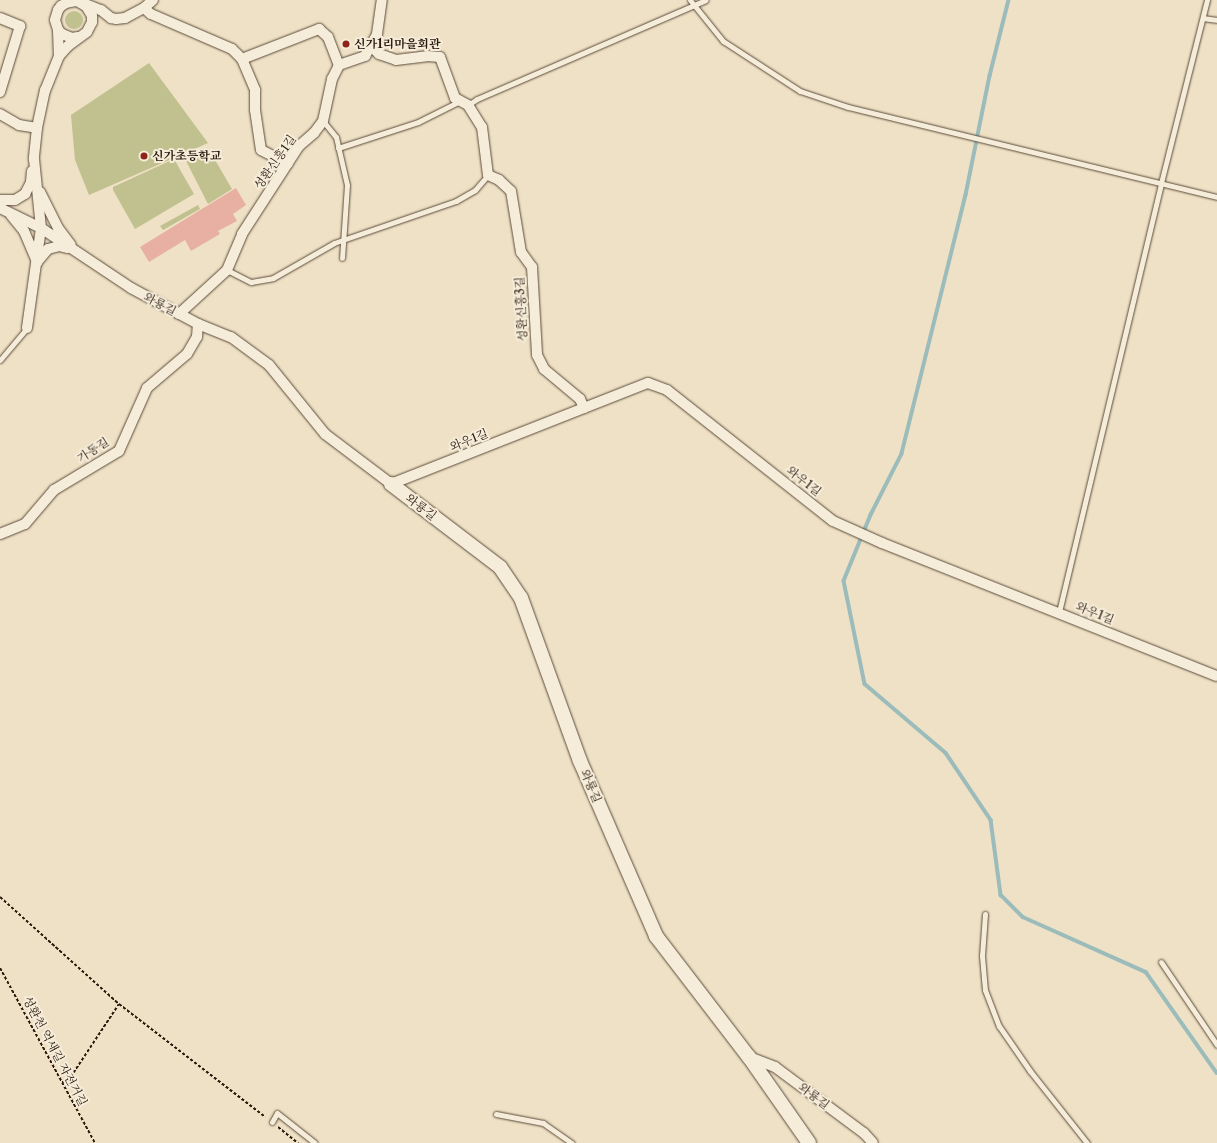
<!DOCTYPE html>
<html>
<head>
<meta charset="utf-8">
<style>
  body { margin:0 }
  #map { position:relative; width:1217px; height:1143px; overflow:hidden; background:#efe1c5; font-family:"Libre Caslon Text","Noto Serif KR",serif }
  div>[style] { position:absolute }
  .green>* { inset:0; background:#c1c08f }
  .round { border-radius:50% }
  .stream>* { height:3.5px; margin:-1.75px; padding:0 1.75px; transform-origin:1.75px; border-radius:1.75px; background:#9bbcba }
  .building>* { inset:0; background:#e7b0a2 }
  .path>* { height:2px; margin-top:-1px; transform-origin:0; background:repeating-linear-gradient(90deg,#29180c 0 3px,transparent 0 5px) }
  .roads { filter:drop-shadow(0 0 1px #5a4a3a) drop-shadow(0 0 1px #5a4a3a) }
  .lane>* { height:5px; margin:-2.5px; padding:0 2.5px; transform-origin:2.5px; border-radius:2.5px; background:#f5ecd9 }
  .street>* { height:10px; margin:-5px; padding:0 5px; transform-origin:5px; border-radius:5px; background:#f5ecd9 }
  .secondary>* { height:14px; margin:-7px; padding:0 7px; transform-origin:7px; border-radius:7px; background:#f5ecd9 }
  .dots>* { width:11px; height:11px; translate:-50% -50%; box-sizing:border-box; border:2px solid #f5ecd9; border-radius:50% }
  span { translate:-50% -50%; white-space:nowrap; text-align:center; line-height:1.15; -webkit-text-stroke:4px #f5ecd9; paint-order:stroke }
  .poi-label { font-size:12px; color:#29180c; font-weight:700 }
  .left { translate:0 -50%; text-align:left }
  .street-label { font-size:12px; color:#29180c }
</style>
</head>
<body>
<div id="map">
  <div class="green">
    <i class="round" style="left:65px;top:11px;width:18px;height:18px"></i>
    <i style="clip-path:polygon(149px 63px,208px 143px,89px 195px,75px 160px,71px 115px)"></i>
    <i style="clip-path:polygon(208px 148px,232px 189px,208px 204px,184px 157px)"></i>
    <i style="clip-path:polygon(174px 159px,194px 194px,135px 229px,113px 190px,113px 187px)"></i>
    <i style="clip-path:polygon(198px 205px,200px 209px,163px 230px,160px 226px)"></i>
  </div>
  <div class="stream">
    <i style="left:1009px;top:0;width:78px;rotate:104deg"></i>
    <i style="left:990px;top:76px;width:121px;rotate:101.4deg"></i>
    <i style="left:966px;top:195px;width:267px;rotate:103.9deg"></i>
    <i style="left:902px;top:454px;width:68px;rotate:116.9deg"></i>
    <i style="left:871px;top:515px;width:71px;rotate:112.2deg"></i>
    <i style="left:844px;top:581px;width:105px;rotate:78.5deg"></i>
    <i style="left:865px;top:684px;width:106px;rotate:40.4deg"></i>
    <i style="left:946px;top:753px;width:81px;rotate:56.1deg"></i>
    <i style="left:991px;top:820px;width:76px;rotate:82.4deg"></i>
    <i style="left:1001px;top:895px;width:31px;rotate:45deg"></i>
    <i style="left:1023px;top:917px;width:135px;rotate:24.1deg"></i>
    <i style="left:1146px;top:972px;width:123px;rotate:54.9deg"></i>
  </div>
  <div class="building">
    <i style="clip-path:polygon(236px 188px,246px 205px,233px 214px,237px 221px,218px 231px,220px 234px,191px 251px,185px 240px,149px 262px,140px 247px)"></i>
  </div>
  <div class="path">
    <i style="left:0;top:897px;width:160px;rotate:42deg"></i>
    <i style="left:119px;top:1004px;width:185px;rotate:37.7deg"></i>
    <i style="left:0;top:968px;width:199px;rotate:61.5deg"></i>
    <i style="left:62px;top:1082px;width:6px;rotate:-9deg"></i>
    <i style="left:68px;top:1081px;width:92px;rotate:-56.5deg"></i>
    <i style="left:278px;top:1127px;width:26px;rotate:39deg"></i>
  </div>
  <div class="roads">
    <div class="lane">
      <i style="left:690px;top:0;width:53px;rotate:51.2deg"></i>
      <i style="left:723px;top:41px;width:92px;rotate:33deg"></i>
      <i style="left:800px;top:91px;width:51px;rotate:18.4deg"></i>
      <i style="left:848px;top:107px;width:380px;rotate:13.7deg"></i>
      <i style="left:1203px;top:18px;width:14px;rotate:8deg"></i>
      <i style="left:468px;top:105px;width:11px;rotate:-34deg"></i>
      <i style="left:477px;top:99px;width:249px;rotate:-23.4deg"></i>
      <i style="left:323px;top:121px;width:21px;rotate:51deg"></i>
      <i style="left:336px;top:137px;width:49px;rotate:77.1deg"></i>
      <i style="left:347px;top:185px;width:73px;rotate:93.9deg"></i>
      <i style="left:338px;top:148px;width:84px;rotate:-18deg"></i>
      <i style="left:418px;top:122px;width:47px;rotate:-26.6deg"></i>
      <i style="left:227px;top:270px;width:27px;rotate:27deg"></i>
      <i style="left:251px;top:282px;width:22px;rotate:-10deg"></i>
      <i style="left:273px;top:278px;width:70px;rotate:-29.8deg"></i>
      <i style="left:334px;top:243px;width:129px;rotate:-19deg"></i>
      <i style="left:456px;top:201px;width:22px;rotate:-30deg"></i>
      <i style="left:475px;top:190px;width:20px;rotate:-49deg"></i>
      <i style="left:0;top:360px;width:42px;rotate:-49.8deg"></i>
      <i style="left:1059px;top:612px;width:441px;rotate:-76.6deg"></i>
      <i style="left:1161px;top:183px;width:189px;rotate:-75.9deg"></i>
      <i style="left:985px;top:914px;width:42px;rotate:94.1deg"></i>
      <i style="left:982px;top:956px;width:34px;rotate:85deg"></i>
      <i style="left:985px;top:990px;width:39px;rotate:69deg"></i>
      <i style="left:999px;top:1026px;width:55px;rotate:55.4deg"></i>
      <i style="left:1030px;top:1071px;width:92px;rotate:51.6deg"></i>
      <i style="left:1161px;top:962px;width:100px;rotate:56deg"></i>
      <i style="left:496px;top:1114px;width:48px;rotate:10.8deg"></i>
      <i style="left:543px;top:1123px;width:35px;rotate:35deg"></i>
      <i style="left:272px;top:1122px;width:10px;rotate:-61deg"></i>
      <i style="left:277px;top:1113px;width:48px;rotate:38.3deg"></i>
    </div>
    <div class="street">
      <i style="left:75px;top:0;width:13px;rotate:29deg"></i>
      <i style="left:86px;top:6px;width:12px;rotate:59deg"></i>
      <i style="left:92px;top:16px;width:6px;rotate:90deg"></i>
      <i style="left:92px;top:22px;width:11px;rotate:117deg"></i>
      <i style="left:87px;top:32px;width:24px;rotate:144deg"></i>
      <i style="left:68px;top:46px;width:13px;rotate:132deg"></i>
      <i style="left:59px;top:56px;width:37px;rotate:112deg"></i>
      <i style="left:45px;top:90px;width:39px;rotate:102deg"></i>
      <i style="left:37px;top:128px;width:31px;rotate:96deg"></i>
      <i style="left:34px;top:159px;width:69px;rotate:84.2deg"></i>
      <i style="left:41px;top:228px;width:108px;rotate:33.7deg"></i>
      <i style="left:131px;top:288px;width:76px;rotate:28.2deg"></i>
      <i style="left:198px;top:324px;width:35px;rotate:22deg"></i>
      <i style="left:231px;top:337px;width:47px;rotate:36.4deg"></i>
      <i style="left:269px;top:365px;width:89px;rotate:50.9deg"></i>
      <i style="left:325px;top:434px;width:83px;rotate:37.1deg"></i>
      <i style="left:391px;top:484px;width:276px;rotate:-21.5deg"></i>
      <i style="left:648px;top:383px;width:20px;rotate:20deg"></i>
      <i style="left:667px;top:390px;width:211px;rotate:38.3deg"></i>
      <i style="left:833px;top:521px;width:54px;rotate:24.2deg"></i>
      <i style="left:882px;top:543px;width:360px;rotate:21.7deg"></i>
      <i style="left:76px;top:1px;width:10px;rotate:169deg"></i>
      <i style="left:66px;top:3px;width:6px;rotate:149deg"></i>
      <i style="left:61px;top:6px;width:5px;rotate:127deg"></i>
      <i style="left:58px;top:10px;width:10px;rotate:107deg"></i>
      <i style="left:55px;top:20px;width:10px;rotate:73deg"></i>
      <i style="left:58px;top:30px;width:6px;rotate:45deg"></i>
      <i style="left:62px;top:34px;width:11px;rotate:22deg"></i>
      <i style="left:72px;top:38px;width:6px;rotate:-9deg"></i>
      <i style="left:85px;top:4px;width:17px;rotate:21deg"></i>
      <i style="left:101px;top:10px;width:13px;rotate:39deg"></i>
      <i style="left:111px;top:18px;width:5px;rotate:11deg"></i>
      <i style="left:116px;top:19px;width:9px;rotate:-6deg"></i>
      <i style="left:125px;top:18px;width:21px;rotate:-28deg"></i>
      <i style="left:144px;top:8px;width:12px;rotate:-42deg"></i>
      <i style="left:144px;top:8px;width:9px;rotate:41deg"></i>
      <i style="left:151px;top:14px;width:88px;rotate:23.4deg"></i>
      <i style="left:232px;top:49px;width:14px;rotate:45deg"></i>
      <i style="left:242px;top:59px;width:34px;rotate:67deg"></i>
      <i style="left:255px;top:90px;width:20px;rotate:90deg"></i>
      <i style="left:255px;top:110px;width:40px;rotate:81.5deg"></i>
      <i style="left:261px;top:150px;width:30px;rotate:27deg"></i>
      <i style="left:0;top:18px;width:22px;rotate:22deg"></i>
      <i style="left:20px;top:26px;width:69px;rotate:106.9deg"></i>
      <i style="left:58px;top:30px;width:26px;rotate:88deg"></i>
      <i style="left:370px;top:45px;width:13px;rotate:45deg"></i>
      <i style="left:379px;top:54px;width:18px;rotate:19deg"></i>
      <i style="left:396px;top:60px;width:31px;rotate:-7deg"></i>
      <i style="left:427px;top:56px;width:13px;rotate:4deg"></i>
      <i style="left:440px;top:57px;width:44px;rotate:69.9deg"></i>
      <i style="left:455px;top:98px;width:15px;rotate:28deg"></i>
      <i style="left:468px;top:105px;width:26px;rotate:58deg"></i>
      <i style="left:482px;top:127px;width:48px;rotate:82.9deg"></i>
      <i style="left:488px;top:175px;width:12px;rotate:24deg"></i>
      <i style="left:499px;top:180px;width:16px;rotate:43deg"></i>
      <i style="left:511px;top:191px;width:62px;rotate:80.7deg"></i>
      <i style="left:521px;top:252px;width:19px;rotate:54deg"></i>
      <i style="left:532px;top:267px;width:88px;rotate:86.7deg"></i>
      <i style="left:537px;top:355px;width:16px;rotate:63deg"></i>
      <i style="left:544px;top:369px;width:47px;rotate:39.8deg"></i>
      <i style="left:580px;top:399px;width:10px;rotate:66deg"></i>
      <i style="left:242px;top:59px;width:83px;rotate:-21.3deg"></i>
      <i style="left:319px;top:29px;width:12px;rotate:42deg"></i>
      <i style="left:328px;top:37px;width:30px;rotate:69deg"></i>
      <i style="left:0;top:114px;width:22px;rotate:30deg"></i>
      <i style="left:19px;top:125px;width:18px;rotate:9deg"></i>
      <i style="left:40px;top:192px;width:40px;rotate:63.4deg"></i>
      <i style="left:58px;top:228px;width:21px;rotate:53deg"></i>
      <i style="left:0;top:200px;width:15px"></i>
      <i style="left:15px;top:200px;width:12px;rotate:-31deg"></i>
      <i style="left:25px;top:194px;width:13px;rotate:-63deg"></i>
      <i style="left:31px;top:182px;width:11px;rotate:-85deg"></i>
      <i style="left:0;top:208px;width:46px;rotate:26deg"></i>
      <i style="left:41px;top:228px;width:101px;rotate:98deg"></i>
      <i style="left:11px;top:215px;width:21px;rotate:51deg"></i>
      <i style="left:24px;top:231px;width:34px;rotate:67deg"></i>
      <i style="left:37px;top:262px;width:17px;rotate:-50deg"></i>
      <i style="left:48px;top:249px;width:11px;rotate:-15deg"></i>
      <i style="left:59px;top:246px;width:9px;rotate:13deg"></i>
      <i style="left:179px;top:314px;width:65px;rotate:-42.5deg"></i>
      <i style="left:227px;top:270px;width:39px;rotate:-67deg"></i>
      <i style="left:242px;top:234px;width:105px;rotate:-57.1deg"></i>
      <i style="left:299px;top:146px;width:20px;rotate:-41deg"></i>
      <i style="left:314px;top:133px;width:15px;rotate:-53deg"></i>
      <i style="left:323px;top:121px;width:43px;rotate:-77.9deg"></i>
      <i style="left:332px;top:79px;width:16px;rotate:-63deg"></i>
      <i style="left:339px;top:65px;width:28px;rotate:-19deg"></i>
      <i style="left:365px;top:56px;width:25px;rotate:-61deg"></i>
      <i style="left:377px;top:34px;width:34px;rotate:-82deg"></i>
      <i style="left:0;top:534px;width:27px;rotate:-22deg"></i>
      <i style="left:25px;top:524px;width:45px;rotate:-49.5deg"></i>
      <i style="left:54px;top:490px;width:76px;rotate:-31deg"></i>
      <i style="left:119px;top:451px;width:69px;rotate:-66deg"></i>
      <i style="left:147px;top:388px;width:52px;rotate:-40.4deg"></i>
      <i style="left:187px;top:354px;width:20px;rotate:-60deg"></i>
      <i style="left:197px;top:337px;width:13px;rotate:-86deg"></i>
      <i style="left:749px;top:1057px;width:28px;rotate:21deg"></i>
      <i style="left:775px;top:1067px;width:111px;rotate:36.6deg"></i>
      <i style="left:864px;top:1133px;width:13px;rotate:48deg"></i>
    </div>
    <div class="secondary">
      <i style="left:391px;top:484px;width:137px;rotate:37.3deg"></i>
      <i style="left:500px;top:567px;width:37px;rotate:56deg"></i>
      <i style="left:521px;top:598px;width:173px;rotate:70.1deg"></i>
      <i style="left:580px;top:761px;width:191px;rotate:66.5deg"></i>
      <i style="left:656px;top:936px;width:153px;rotate:52.5deg"></i>
      <i style="left:749px;top:1057px;width:105px;rotate:55.1deg"></i>
    </div>
  </div>
  <div class="dots">
    <i style="left:346px;top:44px;background:#8f2418"></i>
    <i style="left:144px;top:156px;background:#8f2418"></i>
  </div>
  <div class="poi-label">
    <span class="left" style="left:354px;top:44px">신가1리마을회관</span>
    <span class="left" style="left:152px;top:156px">신가초등학교</span>
  </div>
  <div class="street-label">
    <span style="left:275px;top:162px;rotate:-55deg">성환신흥1길</span>
    <span style="left:160px;top:304px;rotate:28deg">와룡길</span>
    <span style="left:521px;top:309px;rotate:-93deg">성환신흥3길</span>
    <span style="left:469px;top:440px;rotate:-22deg">와우1길</span>
    <span style="left:93px;top:450px;rotate:-33deg">가동길</span>
    <span style="left:804px;top:481px;rotate:38deg">와우1길</span>
    <span style="left:421px;top:507px;rotate:37deg">와룡길</span>
    <span style="left:1095px;top:613px;rotate:22deg">와우1길</span>
    <span style="left:591px;top:786px;rotate:67deg">와룡길</span>
    <span style="left:55px;top:1051px;rotate:62deg">성환천 억새길 자전거길</span>
    <span style="left:814px;top:1096px;rotate:37deg">와룡길</span>
  </div>
</div>
</body>
</html>
